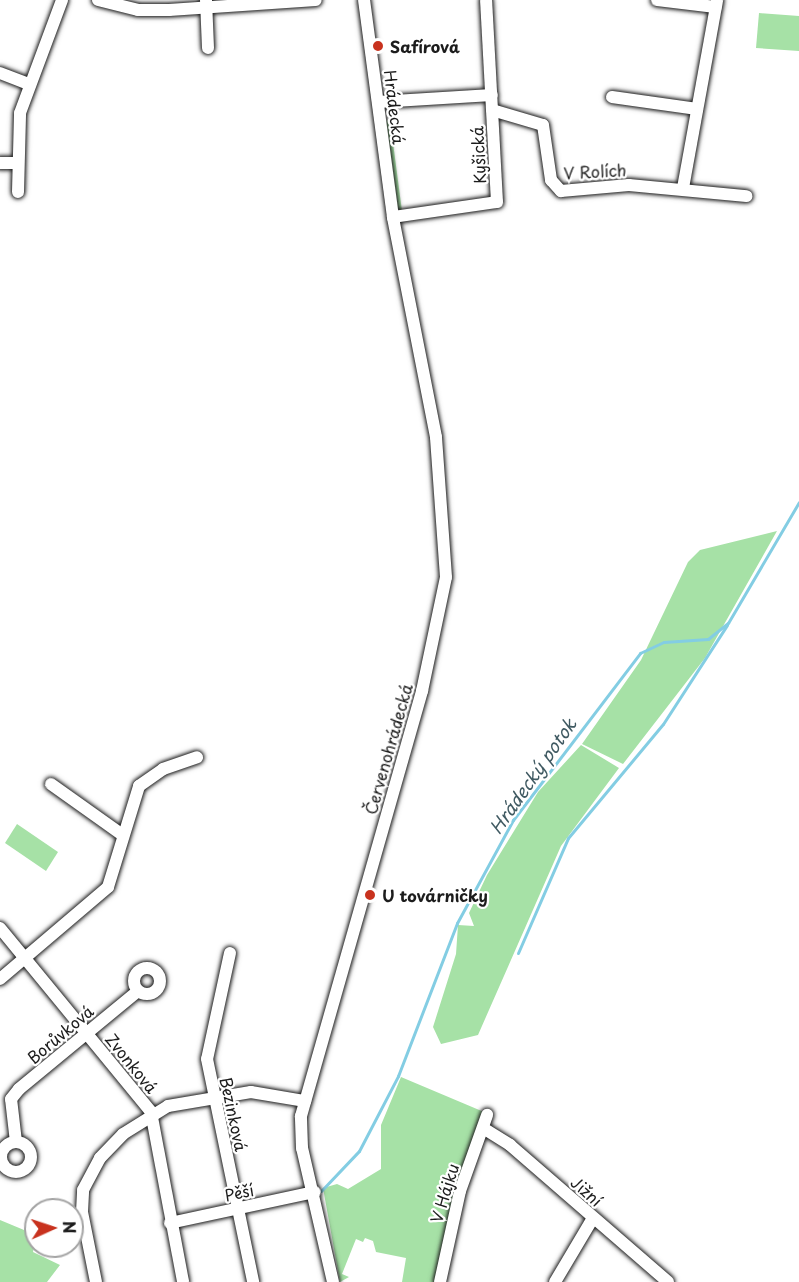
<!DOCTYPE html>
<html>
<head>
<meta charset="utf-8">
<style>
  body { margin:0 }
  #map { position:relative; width:799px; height:1282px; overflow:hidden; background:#fff; font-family:"Playpen Sans",sans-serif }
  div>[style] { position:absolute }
  .green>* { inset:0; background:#a6e1a6 }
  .stream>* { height:3px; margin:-1.5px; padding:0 1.5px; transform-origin:1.5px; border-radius:1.5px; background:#83cde3 }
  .roads { filter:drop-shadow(0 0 2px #1c1c1c) drop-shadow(0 0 2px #1c1c1c) }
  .minor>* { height:12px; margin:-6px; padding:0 6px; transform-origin:6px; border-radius:6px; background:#fff }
  .minor>.ring { margin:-6px; padding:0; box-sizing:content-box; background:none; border:12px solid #fff; border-radius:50% }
  .dots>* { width:16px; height:16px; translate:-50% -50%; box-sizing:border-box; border:3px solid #fff; border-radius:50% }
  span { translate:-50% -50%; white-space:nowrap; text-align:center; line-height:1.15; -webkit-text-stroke:4.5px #fff; paint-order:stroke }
  .poi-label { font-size:16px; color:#1c1c1c; font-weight:700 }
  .left { translate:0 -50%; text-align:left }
  .street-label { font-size:16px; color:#1c1c1c }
  .water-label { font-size:18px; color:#405a62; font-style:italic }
  .north { position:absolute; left:24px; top:1198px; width:60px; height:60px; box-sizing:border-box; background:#fff; border:2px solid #a4a4a4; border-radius:50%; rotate:87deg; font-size:16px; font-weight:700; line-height:24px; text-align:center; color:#1c1c1c }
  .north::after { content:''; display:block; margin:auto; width:21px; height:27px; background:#c8321e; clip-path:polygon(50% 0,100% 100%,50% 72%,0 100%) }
</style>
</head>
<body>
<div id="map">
  <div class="green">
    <i style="clip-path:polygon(759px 13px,799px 16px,799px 51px,756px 48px)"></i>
    <i style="clip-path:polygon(390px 120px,402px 211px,397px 208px,384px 121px)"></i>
    <i style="clip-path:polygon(777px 531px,705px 658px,623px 764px,582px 744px,641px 660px,688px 562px,700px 550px)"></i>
    <i style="clip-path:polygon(581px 745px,619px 768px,561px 846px,478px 1035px,441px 1044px,433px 1027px,456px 954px,458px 925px,474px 926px,469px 913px,487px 875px,538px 792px)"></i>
    <i style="clip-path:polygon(17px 824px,58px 852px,46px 871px,5px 843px)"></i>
    <i style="clip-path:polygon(401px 1077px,484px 1112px,436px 1282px,402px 1282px,406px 1258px,376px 1252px,373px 1241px,365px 1238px,363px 1242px,356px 1239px,342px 1274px,349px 1277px,340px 1282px,323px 1188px,337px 1184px,348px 1189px,381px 1169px,381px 1125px)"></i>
    <i style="clip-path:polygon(0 1220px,36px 1235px,33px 1252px,60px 1265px,47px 1282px,0 1282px)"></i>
  </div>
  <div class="stream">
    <i style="left:518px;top:953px;width:125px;rotate:-66.5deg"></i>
    <i style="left:568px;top:838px;width:148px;rotate:-50.2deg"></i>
    <i style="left:663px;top:724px;width:118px;rotate:-57.1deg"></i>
    <i style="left:321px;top:1191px;width:55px;rotate:-46.5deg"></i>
    <i style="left:359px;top:1151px;width:85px;rotate:-62.5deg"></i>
    <i style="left:398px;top:1076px;width:164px;rotate:-68.9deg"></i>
    <i style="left:457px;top:923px;width:117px;rotate:-61.5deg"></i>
    <i style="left:513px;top:820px;width:210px;rotate:-52.7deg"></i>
    <i style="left:640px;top:653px;width:26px;rotate:-25deg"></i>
    <i style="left:664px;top:642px;width:44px;rotate:-3.9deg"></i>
    <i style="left:708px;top:639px;width:26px;rotate:-39deg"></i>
    <i style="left:728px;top:623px;width:140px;rotate:-59.6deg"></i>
  </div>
  <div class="roads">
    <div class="minor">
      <i style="left:98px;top:0;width:41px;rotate:14deg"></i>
      <i style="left:138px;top:10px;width:31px"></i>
      <i style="left:169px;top:10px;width:147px;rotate:-3.9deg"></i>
      <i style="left:206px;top:0;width:48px;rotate:87.6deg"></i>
      <i style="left:657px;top:0;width:59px;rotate:6.8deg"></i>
      <i style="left:0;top:73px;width:31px;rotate:21deg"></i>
      <i style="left:612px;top:97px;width:86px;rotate:8deg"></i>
      <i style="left:378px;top:102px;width:114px;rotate:-3.5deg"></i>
      <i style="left:492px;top:110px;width:53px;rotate:16.4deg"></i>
      <i style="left:543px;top:125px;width:56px;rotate:81.7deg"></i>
      <i style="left:551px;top:180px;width:15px;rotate:48deg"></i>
      <i style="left:561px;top:191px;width:68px;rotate:-5deg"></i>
      <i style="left:629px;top:185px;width:118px;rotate:5.4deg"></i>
      <i style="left:0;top:163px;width:16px"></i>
      <i style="left:683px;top:188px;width:191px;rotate:-79.7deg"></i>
      <i style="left:18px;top:192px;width:79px;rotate:-88.5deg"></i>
      <i style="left:20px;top:113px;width:121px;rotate:-69.6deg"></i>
      <i style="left:393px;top:217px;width:105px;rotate:-8.2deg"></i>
      <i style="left:497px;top:202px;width:202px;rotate:-93.1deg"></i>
      <i style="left:51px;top:784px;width:86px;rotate:35.5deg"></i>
      <i style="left:0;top:928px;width:238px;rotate:50.6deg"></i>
      <i style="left:151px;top:1112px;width:173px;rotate:79.3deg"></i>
      <i style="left:230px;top:953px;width:108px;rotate:102.2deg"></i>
      <i style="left:207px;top:1059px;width:228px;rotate:78.3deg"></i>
      <i class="ring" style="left:134px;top:968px;width:14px;height:14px"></i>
      <i style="left:0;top:979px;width:142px;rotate:-40.4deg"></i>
      <i style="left:108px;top:887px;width:106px;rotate:-72.9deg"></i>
      <i style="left:139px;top:786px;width:29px;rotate:-35deg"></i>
      <i style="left:163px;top:769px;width:36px;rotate:-19deg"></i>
      <i style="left:483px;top:1128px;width:32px;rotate:32deg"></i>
      <i style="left:510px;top:1145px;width:209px;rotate:40.9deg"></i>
      <i style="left:16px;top:1142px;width:43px;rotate:-96.6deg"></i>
      <i style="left:11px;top:1099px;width:13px;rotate:-51deg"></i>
      <i style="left:19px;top:1089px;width:154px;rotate:-39.5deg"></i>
      <i class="ring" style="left:1px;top:1142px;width:18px;height:18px"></i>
      <i style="left:170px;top:1223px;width:148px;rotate:-12.1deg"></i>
      <i style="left:96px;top:1282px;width:71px;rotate:-101.3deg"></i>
      <i style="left:82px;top:1212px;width:22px;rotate:-87deg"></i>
      <i style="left:83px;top:1190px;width:36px;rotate:-62deg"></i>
      <i style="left:100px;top:1158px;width:33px;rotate:-46deg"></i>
      <i style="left:123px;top:1134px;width:53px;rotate:-31.9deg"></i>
      <i style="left:168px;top:1106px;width:84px;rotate:-9.6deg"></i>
      <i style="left:251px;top:1092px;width:55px;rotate:9.5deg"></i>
      <i style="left:333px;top:1282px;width:138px;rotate:-103deg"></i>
      <i style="left:302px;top:1148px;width:32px;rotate:-92deg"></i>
      <i style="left:301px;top:1116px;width:442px;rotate:-74.1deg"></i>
      <i style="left:422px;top:691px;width:116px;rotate:-78.1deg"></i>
      <i style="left:446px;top:577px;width:140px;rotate:-94.1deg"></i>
      <i style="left:436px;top:437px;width:224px;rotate:-101.1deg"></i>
      <i style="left:393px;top:217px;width:219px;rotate:-97.6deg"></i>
      <i style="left:440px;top:1282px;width:93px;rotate:-77.6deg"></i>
      <i style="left:460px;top:1191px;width:81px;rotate:-70.4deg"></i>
      <i style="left:555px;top:1282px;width:74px;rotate:-59.3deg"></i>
    </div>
  </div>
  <div class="dots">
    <i style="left:378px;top:46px;background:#c8321e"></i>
    <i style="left:370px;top:895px;background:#c8321e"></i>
  </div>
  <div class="poi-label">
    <span class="left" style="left:390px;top:46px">Safírová</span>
    <span class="left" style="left:382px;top:895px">U továrničky</span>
  </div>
  <div class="street-label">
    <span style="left:395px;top:107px;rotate:83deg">Hrádecká</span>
    <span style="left:478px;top:155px;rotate:-93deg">Kyšická</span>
    <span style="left:595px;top:171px;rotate:-3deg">V Rolích</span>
    <span style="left:388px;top:749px;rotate:-74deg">Červenohrádecká</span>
    <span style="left:60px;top:1034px;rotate:-40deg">Borůvková</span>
    <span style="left:132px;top:1063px;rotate:51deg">Zvonková</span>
    <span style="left:234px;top:1114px;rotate:78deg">Bezinková</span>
    <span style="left:587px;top:1191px;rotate:42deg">Jižní</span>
    <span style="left:239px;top:1192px;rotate:-12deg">Pěší</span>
    <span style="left:444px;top:1193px;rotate:-73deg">V Hájku</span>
  </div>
  <div class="water-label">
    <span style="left:533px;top:776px;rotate:-55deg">Hrádecký potok</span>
  </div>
  <div class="north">N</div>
</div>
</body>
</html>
